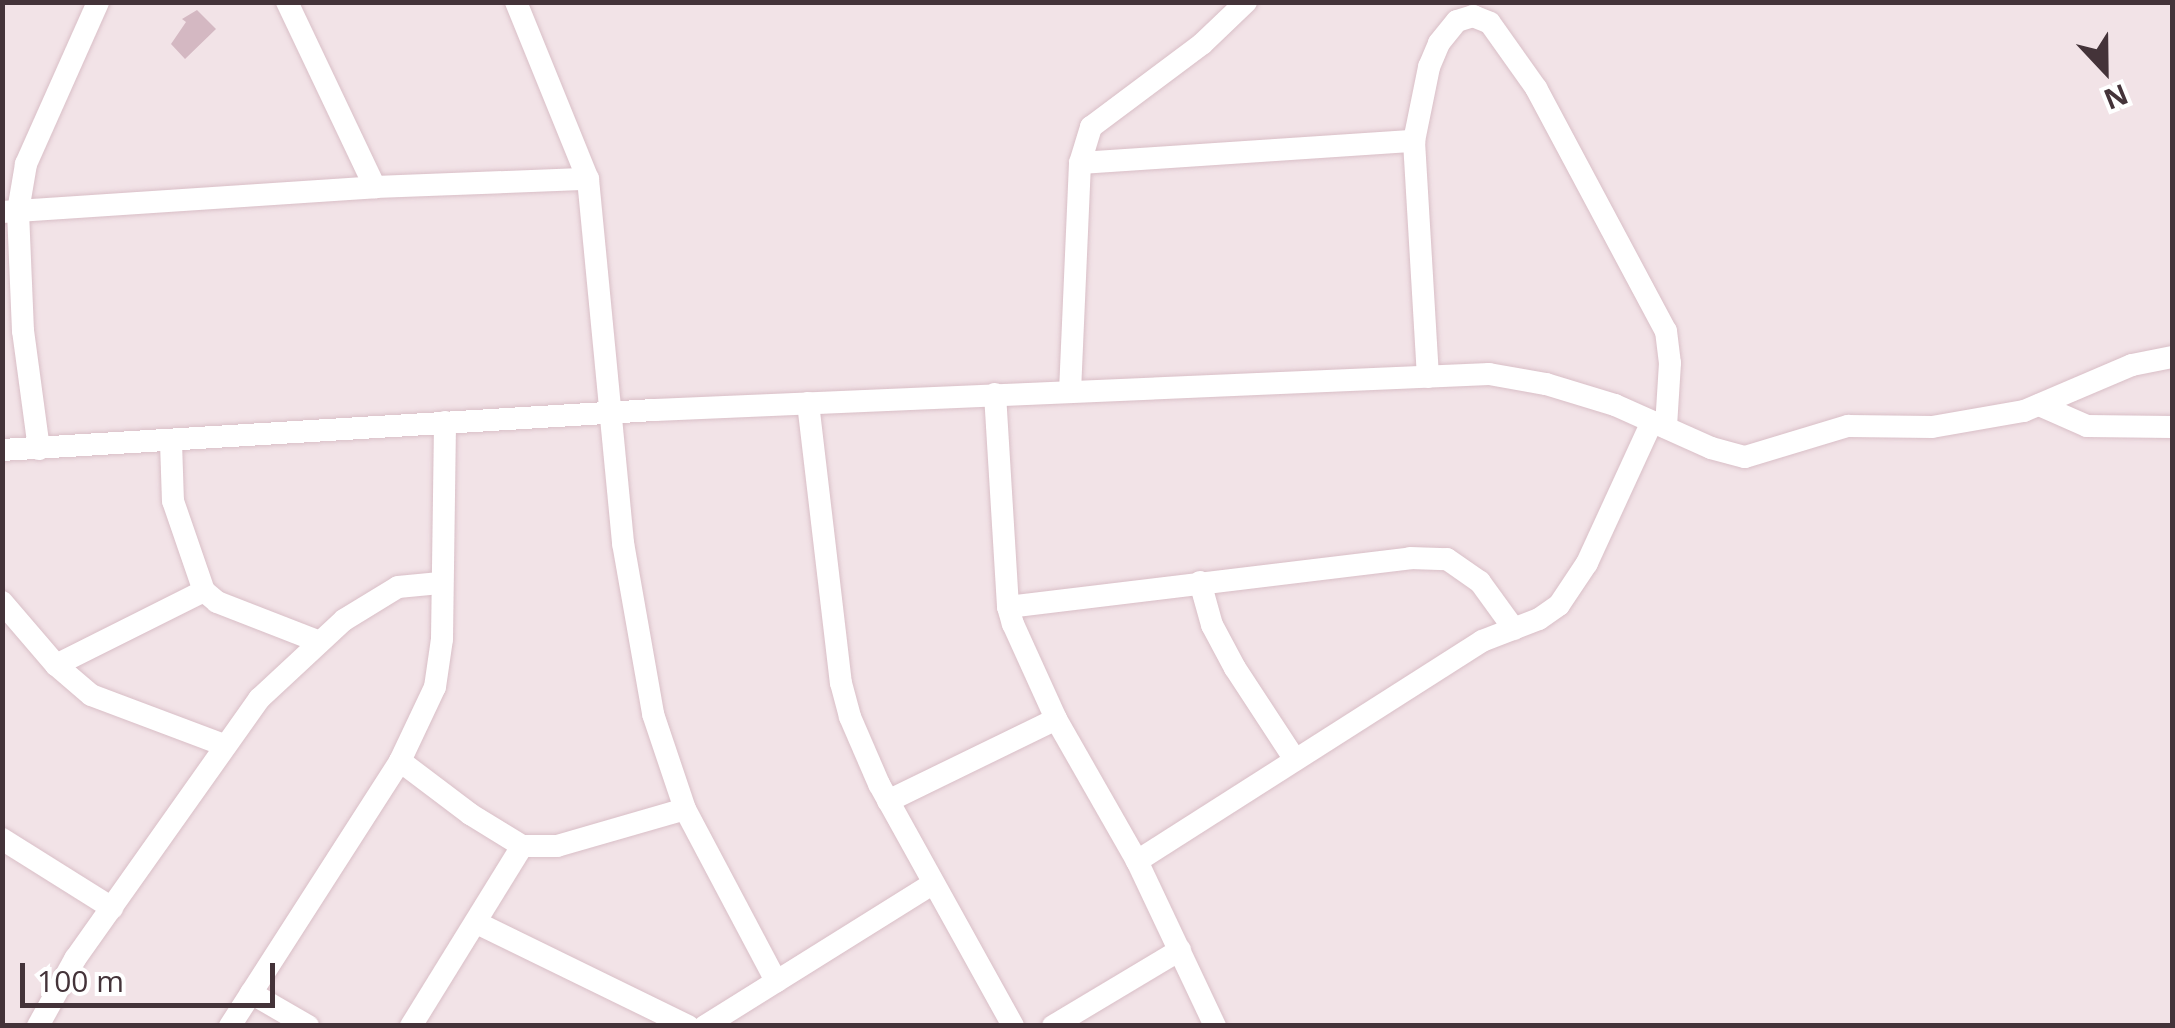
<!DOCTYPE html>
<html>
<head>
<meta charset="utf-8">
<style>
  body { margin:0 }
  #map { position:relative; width:2175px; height:1028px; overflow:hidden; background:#f2e3e7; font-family:"Open Sans",sans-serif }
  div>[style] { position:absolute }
  .building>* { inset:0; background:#d4b8c2 }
  .roads { filter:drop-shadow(0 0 2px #d9bfc7) drop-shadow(0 0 2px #d9bfc7) }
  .minor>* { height:22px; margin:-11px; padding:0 11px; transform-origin:11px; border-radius:11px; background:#fff }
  span { translate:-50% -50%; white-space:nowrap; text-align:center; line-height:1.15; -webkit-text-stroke:8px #fff; paint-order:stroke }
  .frame { position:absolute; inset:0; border:5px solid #443339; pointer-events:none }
  .north { position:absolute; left:2055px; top:20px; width:100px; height:100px; -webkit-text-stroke:8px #fff; paint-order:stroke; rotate:158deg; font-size:28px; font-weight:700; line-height:40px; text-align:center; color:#443339 }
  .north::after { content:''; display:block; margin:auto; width:35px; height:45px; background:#443339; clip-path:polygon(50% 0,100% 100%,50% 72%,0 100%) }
  .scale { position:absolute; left:20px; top:963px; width:255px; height:45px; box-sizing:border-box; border:5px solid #443339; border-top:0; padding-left:12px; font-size:30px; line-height:35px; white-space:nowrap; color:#443339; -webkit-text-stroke:8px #fff; paint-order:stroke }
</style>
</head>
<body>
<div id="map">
  <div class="building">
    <i style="clip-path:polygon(197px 10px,216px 29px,185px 59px,171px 44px,186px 22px,182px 19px)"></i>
  </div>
  <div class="roads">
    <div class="minor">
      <i style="left:287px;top:2px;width:205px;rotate:64.6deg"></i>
      <i style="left:516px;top:2px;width:191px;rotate:67.9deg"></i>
      <i style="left:588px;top:179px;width:366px;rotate:84.5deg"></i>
      <i style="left:623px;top:543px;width:174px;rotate:80deg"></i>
      <i style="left:653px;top:714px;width:100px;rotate:71.4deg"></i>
      <i style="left:685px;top:809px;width:195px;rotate:62.1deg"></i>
      <i style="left:1080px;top:163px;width:335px;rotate:-3.8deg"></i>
      <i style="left:2px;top:212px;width:374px;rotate:-3.8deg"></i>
      <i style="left:375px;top:187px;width:213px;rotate:-2.2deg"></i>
      <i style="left:1428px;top:377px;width:236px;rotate:-93.4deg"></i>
      <i style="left:1414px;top:141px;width:76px;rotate:-78.5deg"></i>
      <i style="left:1429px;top:67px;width:26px;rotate:-67deg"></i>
      <i style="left:1439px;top:43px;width:28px;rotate:-51deg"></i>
      <i style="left:1457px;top:21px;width:17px;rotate:-17deg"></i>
      <i style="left:1473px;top:16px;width:18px;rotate:22deg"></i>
      <i style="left:1490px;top:23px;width:80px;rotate:54.7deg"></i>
      <i style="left:1536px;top:88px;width:276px;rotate:61.9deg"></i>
      <i style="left:1666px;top:331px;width:32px;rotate:83deg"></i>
      <i style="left:1670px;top:363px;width:64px;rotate:93.6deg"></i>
      <i style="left:1070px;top:392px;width:229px;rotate:-87.5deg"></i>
      <i style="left:1080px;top:163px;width:38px;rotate:-73deg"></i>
      <i style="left:1091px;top:127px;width:139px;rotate:-36.8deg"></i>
      <i style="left:1202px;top:44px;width:61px;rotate:-43.7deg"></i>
      <i style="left:995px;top:394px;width:213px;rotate:86.5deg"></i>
      <i style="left:1008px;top:607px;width:18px;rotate:74deg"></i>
      <i style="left:1013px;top:624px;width:104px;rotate:65.6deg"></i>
      <i style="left:1056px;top:719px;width:163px;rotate:60.3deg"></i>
      <i style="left:1137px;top:861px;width:183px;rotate:64.7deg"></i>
      <i style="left:808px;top:403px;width:282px;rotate:83.3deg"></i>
      <i style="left:841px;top:683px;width:35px;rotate:75deg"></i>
      <i style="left:850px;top:717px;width:73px;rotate:66.6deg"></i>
      <i style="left:879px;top:784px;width:277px;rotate:61deg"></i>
      <i style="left:2039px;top:405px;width:52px;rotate:23.6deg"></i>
      <i style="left:2087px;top:426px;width:85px;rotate:0.7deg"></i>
      <i style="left:171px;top:442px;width:59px;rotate:88.1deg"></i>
      <i style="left:173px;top:501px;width:95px;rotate:71deg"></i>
      <i style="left:204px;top:591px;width:17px;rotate:40deg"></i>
      <i style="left:217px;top:602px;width:107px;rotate:21.3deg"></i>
      <i style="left:39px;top:449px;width:119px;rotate:-97.7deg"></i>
      <i style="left:23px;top:331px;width:120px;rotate:-92.4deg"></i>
      <i style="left:18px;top:211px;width:48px;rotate:-80.3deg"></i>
      <i style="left:26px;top:164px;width:177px;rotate:-66deg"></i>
      <i style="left:2px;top:450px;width:654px;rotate:-3.51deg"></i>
      <i style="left:655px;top:410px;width:835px;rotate:-2.47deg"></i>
      <i style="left:1489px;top:374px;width:58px;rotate:10deg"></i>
      <i style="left:1546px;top:384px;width:72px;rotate:16.9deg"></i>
      <i style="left:1615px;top:405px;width:105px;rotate:24.1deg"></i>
      <i style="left:1711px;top:448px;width:35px;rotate:15deg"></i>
      <i style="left:1745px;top:457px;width:108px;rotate:-16.8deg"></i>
      <i style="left:1848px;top:426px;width:84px;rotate:0.7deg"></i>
      <i style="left:1932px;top:427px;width:93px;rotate:-9.9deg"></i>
      <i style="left:2024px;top:411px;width:117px;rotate:-23.1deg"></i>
      <i style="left:2132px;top:365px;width:41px;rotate:-11.3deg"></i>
      <i style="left:1200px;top:582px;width:45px;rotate:74.4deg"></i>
      <i style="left:1212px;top:625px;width:49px;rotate:61.9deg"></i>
      <i style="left:1235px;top:668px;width:108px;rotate:56.8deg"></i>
      <i style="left:2px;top:602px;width:83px;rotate:49.4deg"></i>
      <i style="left:56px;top:665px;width:46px;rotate:40.6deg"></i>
      <i style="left:91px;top:695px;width:142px;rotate:20.6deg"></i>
      <i style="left:1008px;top:607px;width:405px;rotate:-6.9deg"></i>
      <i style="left:1410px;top:558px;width:37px;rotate:2deg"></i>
      <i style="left:1447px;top:559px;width:40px;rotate:34.9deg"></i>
      <i style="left:1480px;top:582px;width:58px;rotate:54.1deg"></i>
      <i style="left:56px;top:665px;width:165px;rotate:-26.6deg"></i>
      <i style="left:400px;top:761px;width:88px;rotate:37.1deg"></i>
      <i style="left:470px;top:814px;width:61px;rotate:31.6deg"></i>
      <i style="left:522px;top:846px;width:35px"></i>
      <i style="left:557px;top:846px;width:133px;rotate:-16.1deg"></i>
      <i style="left:888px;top:801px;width:187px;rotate:-26deg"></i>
      <i style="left:2px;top:839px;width:130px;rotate:32.1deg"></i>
      <i style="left:1137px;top:861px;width:409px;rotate:-32.5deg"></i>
      <i style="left:1482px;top:641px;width:61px;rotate:-21.1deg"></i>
      <i style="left:1539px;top:619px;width:24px;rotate:-35deg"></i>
      <i style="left:1559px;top:605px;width:50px;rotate:-56.3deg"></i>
      <i style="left:1587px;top:563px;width:155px;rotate:-65.3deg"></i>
      <i style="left:477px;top:923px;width:235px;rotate:26deg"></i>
      <i style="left:251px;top:993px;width:66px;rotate:30.1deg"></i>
      <i style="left:38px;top:1026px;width:77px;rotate:-61.1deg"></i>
      <i style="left:75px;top:959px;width:319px;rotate:-54.7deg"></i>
      <i style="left:259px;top:699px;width:116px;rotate:-42.9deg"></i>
      <i style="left:344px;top:620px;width:63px;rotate:-31.4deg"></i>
      <i style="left:398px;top:587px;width:42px;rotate:-5.4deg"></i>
      <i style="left:230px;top:1026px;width:315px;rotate:-57.3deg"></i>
      <i style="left:400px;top:761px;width:82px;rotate:-64.7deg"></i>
      <i style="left:435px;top:687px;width:49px;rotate:-81.7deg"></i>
      <i style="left:442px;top:639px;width:217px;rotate:-89.2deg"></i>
      <i style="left:411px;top:1026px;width:211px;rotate:-58.3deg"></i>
      <i style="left:705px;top:1026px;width:268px;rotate:-32deg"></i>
      <i style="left:1053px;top:1026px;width:148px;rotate:-30.9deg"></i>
    </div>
  </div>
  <div class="frame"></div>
  <div class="north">N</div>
  <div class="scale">100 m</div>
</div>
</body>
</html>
